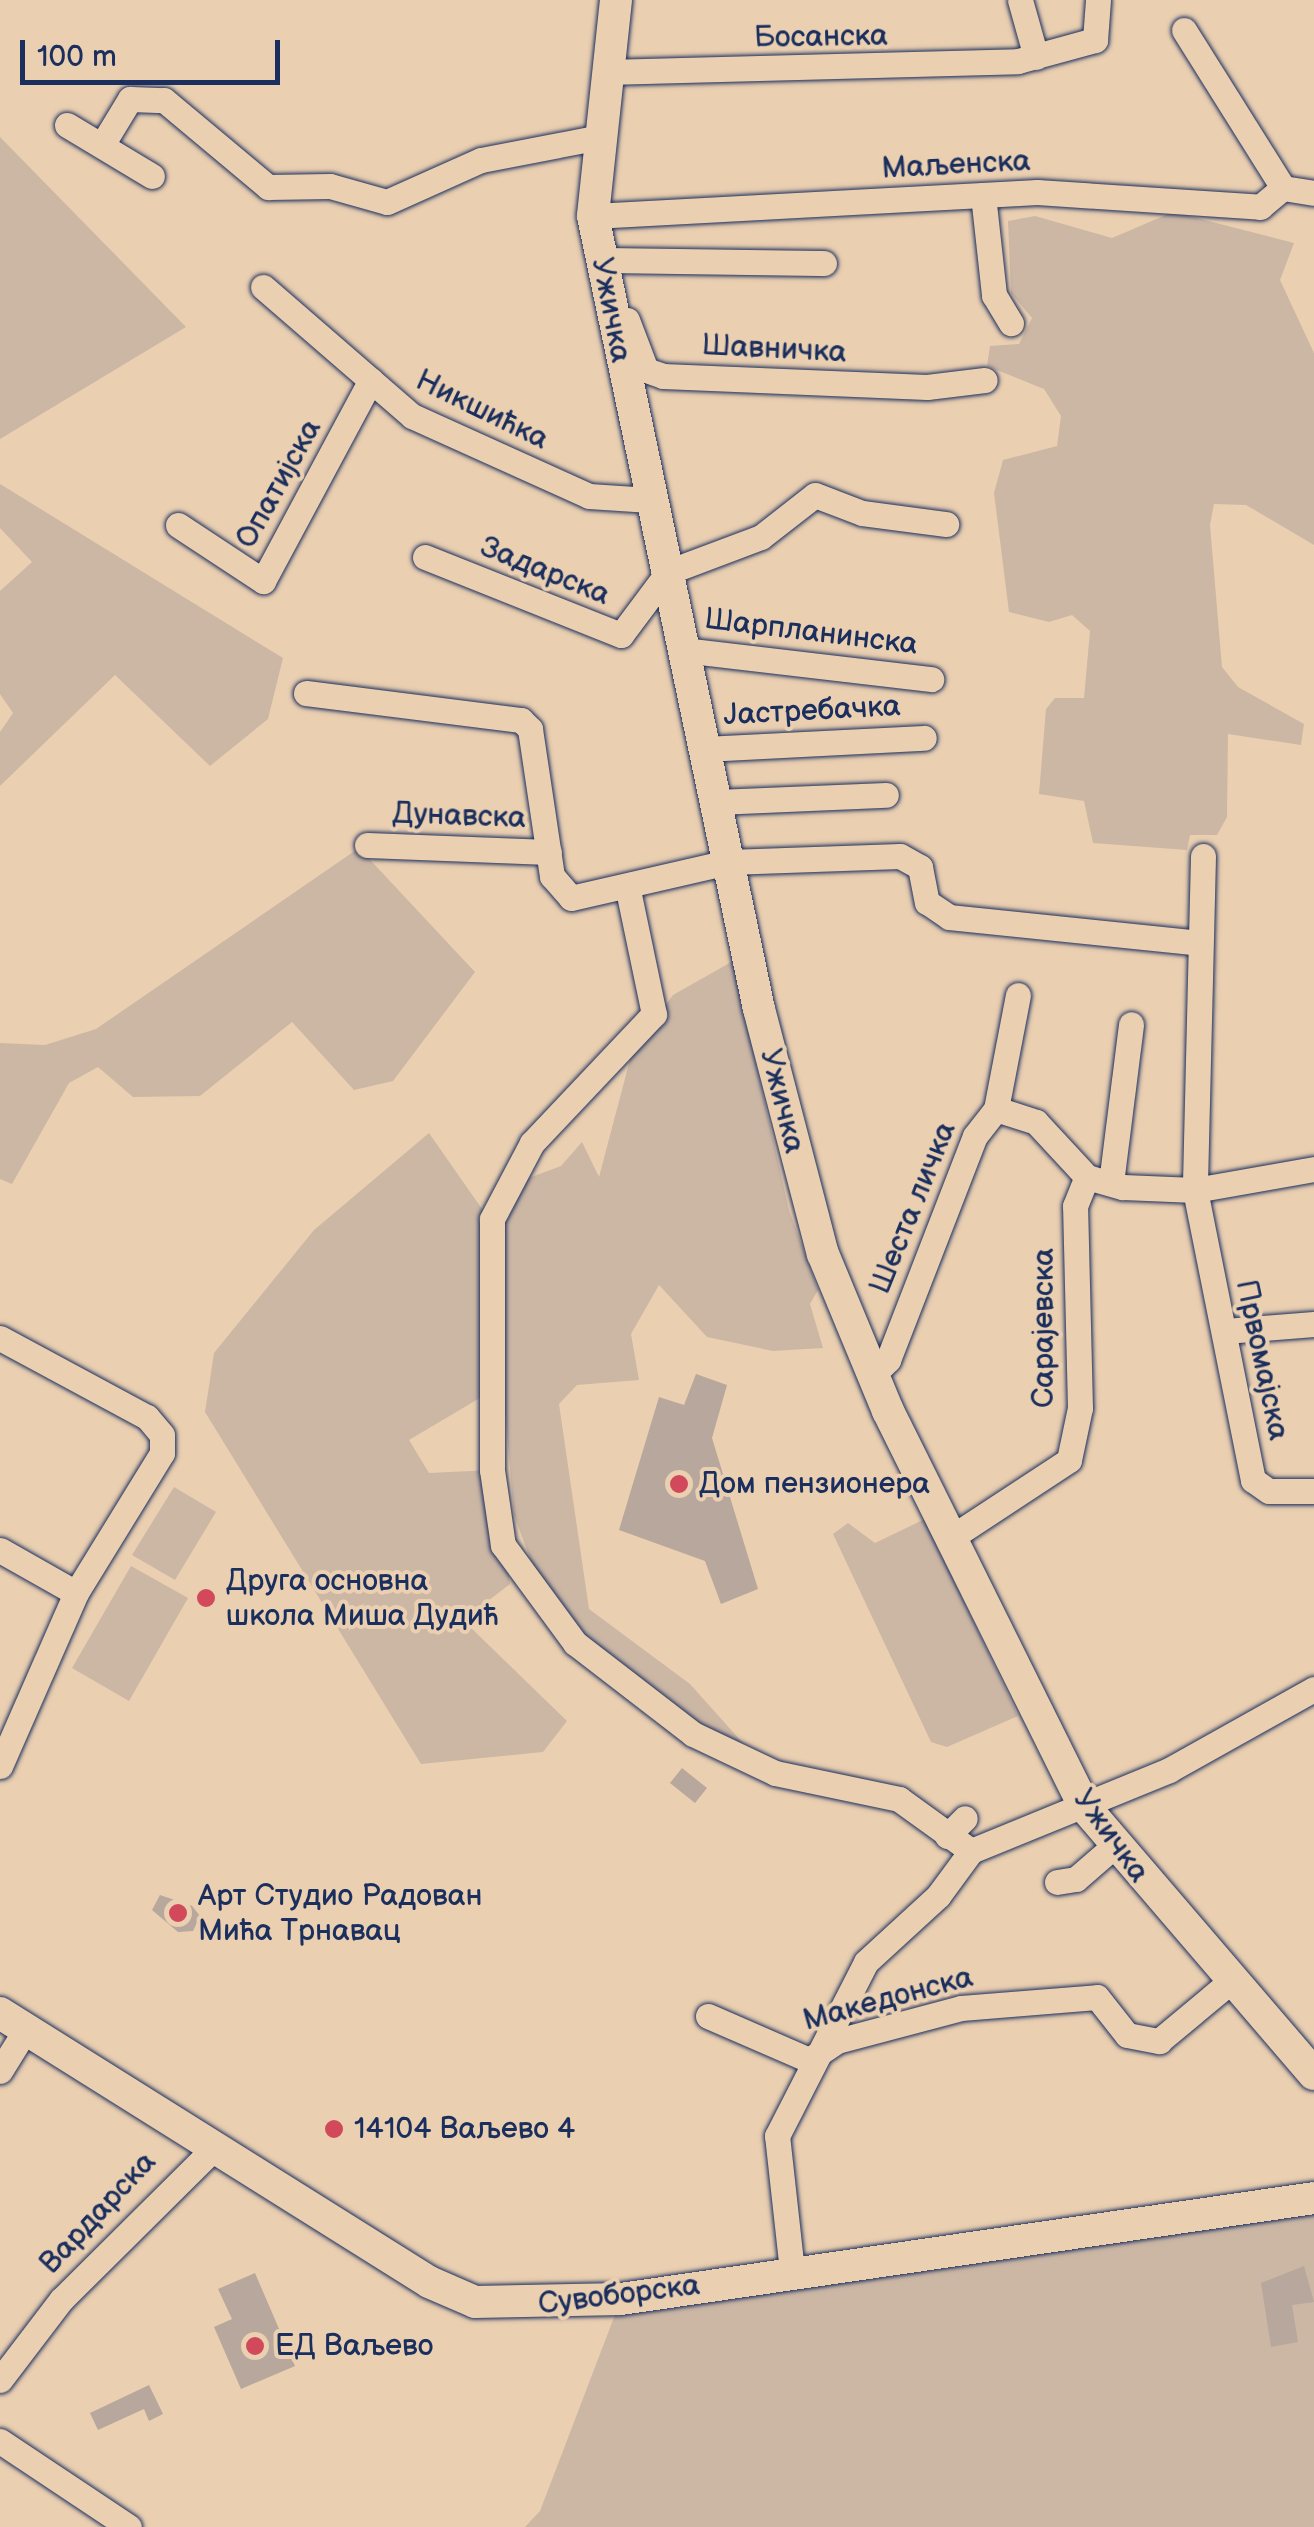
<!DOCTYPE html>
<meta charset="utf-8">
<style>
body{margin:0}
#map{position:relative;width:1314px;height:2527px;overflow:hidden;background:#eacfb1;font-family:"Balsamiq Sans",sans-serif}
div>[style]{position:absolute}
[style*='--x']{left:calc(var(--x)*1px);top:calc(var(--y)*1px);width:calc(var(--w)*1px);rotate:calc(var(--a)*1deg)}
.green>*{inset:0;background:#ccb7a5}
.building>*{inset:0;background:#b7a79c}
.roads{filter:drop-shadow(0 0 2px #1b2f5e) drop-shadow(0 0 2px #1b2f5e)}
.minor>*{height:25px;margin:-12.5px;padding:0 12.5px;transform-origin:12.5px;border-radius:12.5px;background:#eacfb1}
.major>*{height:32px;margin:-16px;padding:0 16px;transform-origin:16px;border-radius:16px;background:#eacfb1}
.dots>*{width:28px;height:28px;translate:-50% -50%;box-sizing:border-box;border:5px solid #eacfb1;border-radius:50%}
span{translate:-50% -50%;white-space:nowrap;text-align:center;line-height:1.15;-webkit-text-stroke:8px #eacfb1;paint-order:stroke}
.street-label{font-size:30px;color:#1b2f5e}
.poi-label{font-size:30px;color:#1b2f5e}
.left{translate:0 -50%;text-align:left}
.scale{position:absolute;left:20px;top:40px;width:260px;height:45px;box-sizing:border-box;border:5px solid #1b2f5e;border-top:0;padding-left:12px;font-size:30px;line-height:35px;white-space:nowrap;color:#1b2f5e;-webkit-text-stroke:8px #eacfb1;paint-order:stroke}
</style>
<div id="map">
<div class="green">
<i style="clip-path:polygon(0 137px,186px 327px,0 439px)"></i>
<i style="clip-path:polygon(1173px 212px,1294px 243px,1280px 280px,1314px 353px,1314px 545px,1246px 505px,1214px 504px,1210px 525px,1222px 667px,1238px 687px,1304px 724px,1301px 745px,1228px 734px,1227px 817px,1217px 835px,1190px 835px,1187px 850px,1093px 843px,1084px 801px,1039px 794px,1046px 709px,1055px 698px,1084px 698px,1090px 631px,1072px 615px,1049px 622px,1009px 612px,994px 493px,1003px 460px,1057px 446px,1061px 416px,1044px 389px,987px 366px,990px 346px,1019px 344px,1032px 318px,1011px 293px,1008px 221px,1035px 216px,1112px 238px)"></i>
<i style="clip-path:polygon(0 484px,283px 658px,268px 719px,210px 766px,115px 675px,0 786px,0 732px,13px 713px,0 694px,0 591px,32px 562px,0 528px)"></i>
<i style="clip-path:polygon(359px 848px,475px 972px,393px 1081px,354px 1090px,292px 1022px,200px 1096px,133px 1097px,98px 1067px,69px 1083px,12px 1184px,0 1179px,0 1043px,45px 1045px,96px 1029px)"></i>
<i style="clip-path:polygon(733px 961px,789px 1210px,818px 1290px,810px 1304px,823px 1348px,773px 1351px,707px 1337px,659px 1285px,631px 1334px,639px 1380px,577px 1385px,559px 1404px,589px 1609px,690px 1684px,749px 1750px,682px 1717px,548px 1606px,514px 1515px,504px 1399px,503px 1221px,526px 1179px,561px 1166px,582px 1142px,599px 1177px,632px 1052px,673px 995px)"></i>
<i style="clip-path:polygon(429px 1133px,489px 1219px,490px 1392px,409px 1440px,429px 1473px,492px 1470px,510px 1584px,463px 1620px,567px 1721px,543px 1752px,421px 1764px,205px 1412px,214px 1353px,314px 1230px)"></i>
<i style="clip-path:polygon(174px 1487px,216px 1512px,175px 1580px,132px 1555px)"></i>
<i style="clip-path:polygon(925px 1519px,1018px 1716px,947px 1747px,931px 1742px,833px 1534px,848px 1523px,875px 1543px)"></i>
<i style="clip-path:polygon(131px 1566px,188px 1598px,129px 1701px,72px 1668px)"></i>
<i style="clip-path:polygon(1314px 2198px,1314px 2527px,525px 2527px,540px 2511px,621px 2299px)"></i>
</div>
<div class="building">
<i style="clip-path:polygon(696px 1374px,727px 1385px,712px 1438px,758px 1589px,721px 1604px,705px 1561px,619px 1530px,659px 1397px,684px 1405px)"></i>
<i style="clip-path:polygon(682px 1768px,707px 1788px,695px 1803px,670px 1783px)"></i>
<i style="clip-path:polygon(160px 1895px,192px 1906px,200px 1916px,193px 1931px,178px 1932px,152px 1910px)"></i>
<i style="clip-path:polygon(1304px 2266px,1314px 2302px,1292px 2305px,1298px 2342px,1271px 2347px,1261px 2283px)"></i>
<i style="clip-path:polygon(255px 2273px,295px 2366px,241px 2389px,214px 2327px,232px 2319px,218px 2289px)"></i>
<i style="clip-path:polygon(149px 2385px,163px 2414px,149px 2421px,144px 2409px,98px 2430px,90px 2413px)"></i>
</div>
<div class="roads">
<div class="minor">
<i style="--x:1020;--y:0;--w:59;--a:74.3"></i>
<i style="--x:1184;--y:30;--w:186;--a:57.9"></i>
<i style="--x:606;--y:72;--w:412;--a:-1.5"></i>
<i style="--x:1018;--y:61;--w:80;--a:-15.3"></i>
<i style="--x:1095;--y:40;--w:40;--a:-85.7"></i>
<i style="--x:67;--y:125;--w:99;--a:31"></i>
<i style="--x:102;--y:145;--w:54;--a:-58.7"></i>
<i style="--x:130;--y:99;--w:34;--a:2"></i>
<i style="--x:164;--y:100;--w:136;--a:39.9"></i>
<i style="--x:268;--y:187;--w:62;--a:-0.9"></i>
<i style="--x:330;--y:186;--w:59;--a:15.7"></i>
<i style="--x:387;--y:202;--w:103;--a:-24.1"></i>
<i style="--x:481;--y:160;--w:116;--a:-10.9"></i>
<i style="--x:983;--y:195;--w:101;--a:83.7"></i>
<i style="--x:994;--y:295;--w:33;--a:59"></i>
<i style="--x:593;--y:216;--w:445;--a:-3.1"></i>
<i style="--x:1037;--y:192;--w:224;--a:3.8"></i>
<i style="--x:1260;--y:207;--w:30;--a:-40"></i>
<i style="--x:1283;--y:188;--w:31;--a:9"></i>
<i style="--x:601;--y:260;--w:223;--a:0.8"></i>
<i style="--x:263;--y:287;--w:197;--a:40.9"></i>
<i style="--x:412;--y:416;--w:194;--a:24.3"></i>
<i style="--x:589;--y:496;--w:61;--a:3.8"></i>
<i style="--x:627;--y:320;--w:53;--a:69.2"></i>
<i style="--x:646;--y:370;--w:18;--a:19"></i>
<i style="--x:663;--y:376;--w:264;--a:2.4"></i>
<i style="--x:927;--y:387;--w:58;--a:-6.9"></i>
<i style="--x:178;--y:525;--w:102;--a:33.4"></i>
<i style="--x:263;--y:581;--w:228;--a:-61.8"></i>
<i style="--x:425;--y:557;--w:211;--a:21.7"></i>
<i style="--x:621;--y:635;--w:79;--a:-53.3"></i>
<i style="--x:668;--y:572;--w:99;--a:-20.6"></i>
<i style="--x:761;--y:537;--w:68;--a:-37.9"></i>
<i style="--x:815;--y:495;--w:50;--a:21"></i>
<i style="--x:862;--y:513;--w:85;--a:7.5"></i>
<i style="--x:683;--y:650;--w:250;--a:6.7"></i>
<i style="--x:306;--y:693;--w:217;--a:7.2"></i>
<i style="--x:521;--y:720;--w:13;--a:45"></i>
<i style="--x:530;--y:729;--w:149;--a:81.5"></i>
<i style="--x:552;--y:876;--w:29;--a:49"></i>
<i style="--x:571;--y:898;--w:161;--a:-12.9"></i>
<i style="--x:728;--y:862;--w:172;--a:-2"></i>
<i style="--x:900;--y:856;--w:23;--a:29"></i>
<i style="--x:920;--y:867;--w:36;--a:79"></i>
<i style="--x:927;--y:902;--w:27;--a:34"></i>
<i style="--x:949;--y:917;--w:252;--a:5.9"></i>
<i style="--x:704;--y:749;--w:220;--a:-2.9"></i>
<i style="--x:716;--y:802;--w:170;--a:-2.4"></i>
<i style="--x:367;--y:845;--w:182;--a:2.2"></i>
<i style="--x:1203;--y:856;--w:334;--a:91.4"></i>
<i style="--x:1195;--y:1190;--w:296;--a:78.7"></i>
<i style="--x:1253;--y:1480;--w:19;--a:35"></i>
<i style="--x:1269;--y:1491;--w:45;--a:0"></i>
<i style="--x:628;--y:890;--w:127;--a:78.2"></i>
<i style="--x:654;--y:1014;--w:178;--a:133.4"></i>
<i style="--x:532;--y:1143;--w:86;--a:117.8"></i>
<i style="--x:492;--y:1219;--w:251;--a:90"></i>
<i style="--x:492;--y:1470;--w:76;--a:81.7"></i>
<i style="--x:503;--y:1545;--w:122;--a:53.7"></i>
<i style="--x:575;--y:1643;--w:149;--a:37.6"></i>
<i style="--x:693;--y:1734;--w:91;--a:25.4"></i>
<i style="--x:775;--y:1773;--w:127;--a:11.8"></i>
<i style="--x:899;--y:1799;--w:89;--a:35.8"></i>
<i style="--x:996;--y:1109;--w:116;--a:-79.1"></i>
<i style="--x:1111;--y:1183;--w:160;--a:-82.8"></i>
<i style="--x:1225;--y:1331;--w:89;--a:-4.5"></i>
<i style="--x:0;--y:1338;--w:167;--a:28.3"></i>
<i style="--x:147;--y:1417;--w:23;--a:50"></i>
<i style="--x:162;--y:1435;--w:18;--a:90"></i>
<i style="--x:162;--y:1453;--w:164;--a:121.6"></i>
<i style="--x:872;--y:1376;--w:23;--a:-45"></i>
<i style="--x:888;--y:1360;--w:240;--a:-68.8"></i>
<i style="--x:975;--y:1136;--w:34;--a:-52"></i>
<i style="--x:996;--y:1109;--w:42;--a:18"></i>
<i style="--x:1036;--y:1122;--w:75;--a:47.2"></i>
<i style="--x:1087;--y:1177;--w:37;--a:16"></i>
<i style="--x:1123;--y:1187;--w:72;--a:2.4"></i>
<i style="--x:1195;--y:1190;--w:121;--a:-10"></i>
<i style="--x:952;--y:1537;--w:140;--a:-33.3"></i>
<i style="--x:1069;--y:1460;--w:53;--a:-78.1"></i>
<i style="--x:1080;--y:1408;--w:202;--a:-91.4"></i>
<i style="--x:1075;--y:1206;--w:31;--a:-68"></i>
<i style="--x:0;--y:1550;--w:87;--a:29.5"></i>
<i style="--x:76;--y:1593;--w:189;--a:113.7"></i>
<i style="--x:947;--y:1836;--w:25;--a:-45"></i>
<i style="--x:1057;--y:1882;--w:19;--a:-9"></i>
<i style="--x:1076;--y:1879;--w:49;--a:-40.9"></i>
<i style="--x:708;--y:2016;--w:110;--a:23.5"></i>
<i style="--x:809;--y:2060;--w:34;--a:-34"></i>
<i style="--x:837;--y:2041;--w:128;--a:-14.9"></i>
<i style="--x:961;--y:2008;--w:136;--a:-4.6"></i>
<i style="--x:1097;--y:1997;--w:48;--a:51.7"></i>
<i style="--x:1127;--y:2035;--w:33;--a:11"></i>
<i style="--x:1159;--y:2041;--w:94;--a:-39.8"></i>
<i style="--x:0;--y:2071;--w:49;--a:-58.2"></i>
<i style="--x:792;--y:2271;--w:136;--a:-96.3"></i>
<i style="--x:777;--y:2136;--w:195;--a:-62.9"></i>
<i style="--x:866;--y:1962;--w:98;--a:-42.5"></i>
<i style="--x:938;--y:1896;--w:56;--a:-53.7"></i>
<i style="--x:971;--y:1851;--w:214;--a:-22.2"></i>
<i style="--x:1169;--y:1770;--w:166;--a:-29.2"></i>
<i style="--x:0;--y:2380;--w:101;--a:-52.7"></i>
<i style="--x:61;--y:2300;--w:217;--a:-44.8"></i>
<i style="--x:0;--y:2441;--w:155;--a:33.7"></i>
</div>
<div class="major">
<i style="--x:616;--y:0;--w:217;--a:96.1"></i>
<i style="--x:593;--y:216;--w:810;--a:78.18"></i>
<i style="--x:759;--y:1009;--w:253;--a:75.4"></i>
<i style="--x:823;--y:1254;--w:170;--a:67.5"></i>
<i style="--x:888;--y:1411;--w:441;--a:63.6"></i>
<i style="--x:1084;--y:1806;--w:353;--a:49.4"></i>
<i style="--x:0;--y:2013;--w:506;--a:32.09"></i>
<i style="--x:429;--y:2282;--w:50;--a:23.5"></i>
<i style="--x:475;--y:2302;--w:146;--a:-1.2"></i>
<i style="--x:621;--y:2299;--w:700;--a:-8.29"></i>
</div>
</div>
<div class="dots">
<i style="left:679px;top:1484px;background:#d1495b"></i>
<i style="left:206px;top:1598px;background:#d1495b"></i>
<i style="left:178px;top:1913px;background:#d1495b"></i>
<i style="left:334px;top:2129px;background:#d1495b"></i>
<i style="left:255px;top:2346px;background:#d1495b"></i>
</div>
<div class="street-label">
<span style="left:821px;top:37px;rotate:-1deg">Босанска</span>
<span style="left:956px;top:165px;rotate:-3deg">Маљенска</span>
<span style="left:611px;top:310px;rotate:79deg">Ужичка</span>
<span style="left:774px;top:349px;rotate:3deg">Шавничка</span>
<span style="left:482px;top:410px;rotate:26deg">Никшићка</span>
<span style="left:279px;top:484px;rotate:-61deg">Опатијска</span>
<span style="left:545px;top:571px;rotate:22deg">Задарска</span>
<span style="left:811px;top:632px;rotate:7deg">Шарпланинска</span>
<span style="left:812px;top:711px;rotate:-3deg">Јастребачка</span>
<span style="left:459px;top:816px;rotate:2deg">Дунавска</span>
<span style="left:782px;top:1101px;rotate:76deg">Ужичка</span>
<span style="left:913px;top:1208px;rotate:-68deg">Шеста личка</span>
<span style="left:1044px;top:1328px;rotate:-90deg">Сарајевска</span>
<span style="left:1262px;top:1360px;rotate:78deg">Првомајска</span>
<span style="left:1111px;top:1836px;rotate:54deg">Ужичка</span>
<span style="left:888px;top:1999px;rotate:-15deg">Македонска</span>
<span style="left:98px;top:2213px;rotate:-47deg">Вардарска</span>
<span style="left:619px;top:2295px;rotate:-7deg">Сувоборска</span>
</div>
<div class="poi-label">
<span class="left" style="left:699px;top:1484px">Дом пензионера</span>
<span class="left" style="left:226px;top:1598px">Друга основна<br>школа Миша Дудић</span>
<span class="left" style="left:198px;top:1913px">Арт Студио Радован<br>Мића Трнавац</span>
<span class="left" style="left:354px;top:2129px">14104 Ваљево 4</span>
<span class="left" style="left:275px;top:2346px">ЕД Ваљево</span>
</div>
<div class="scale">100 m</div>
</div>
